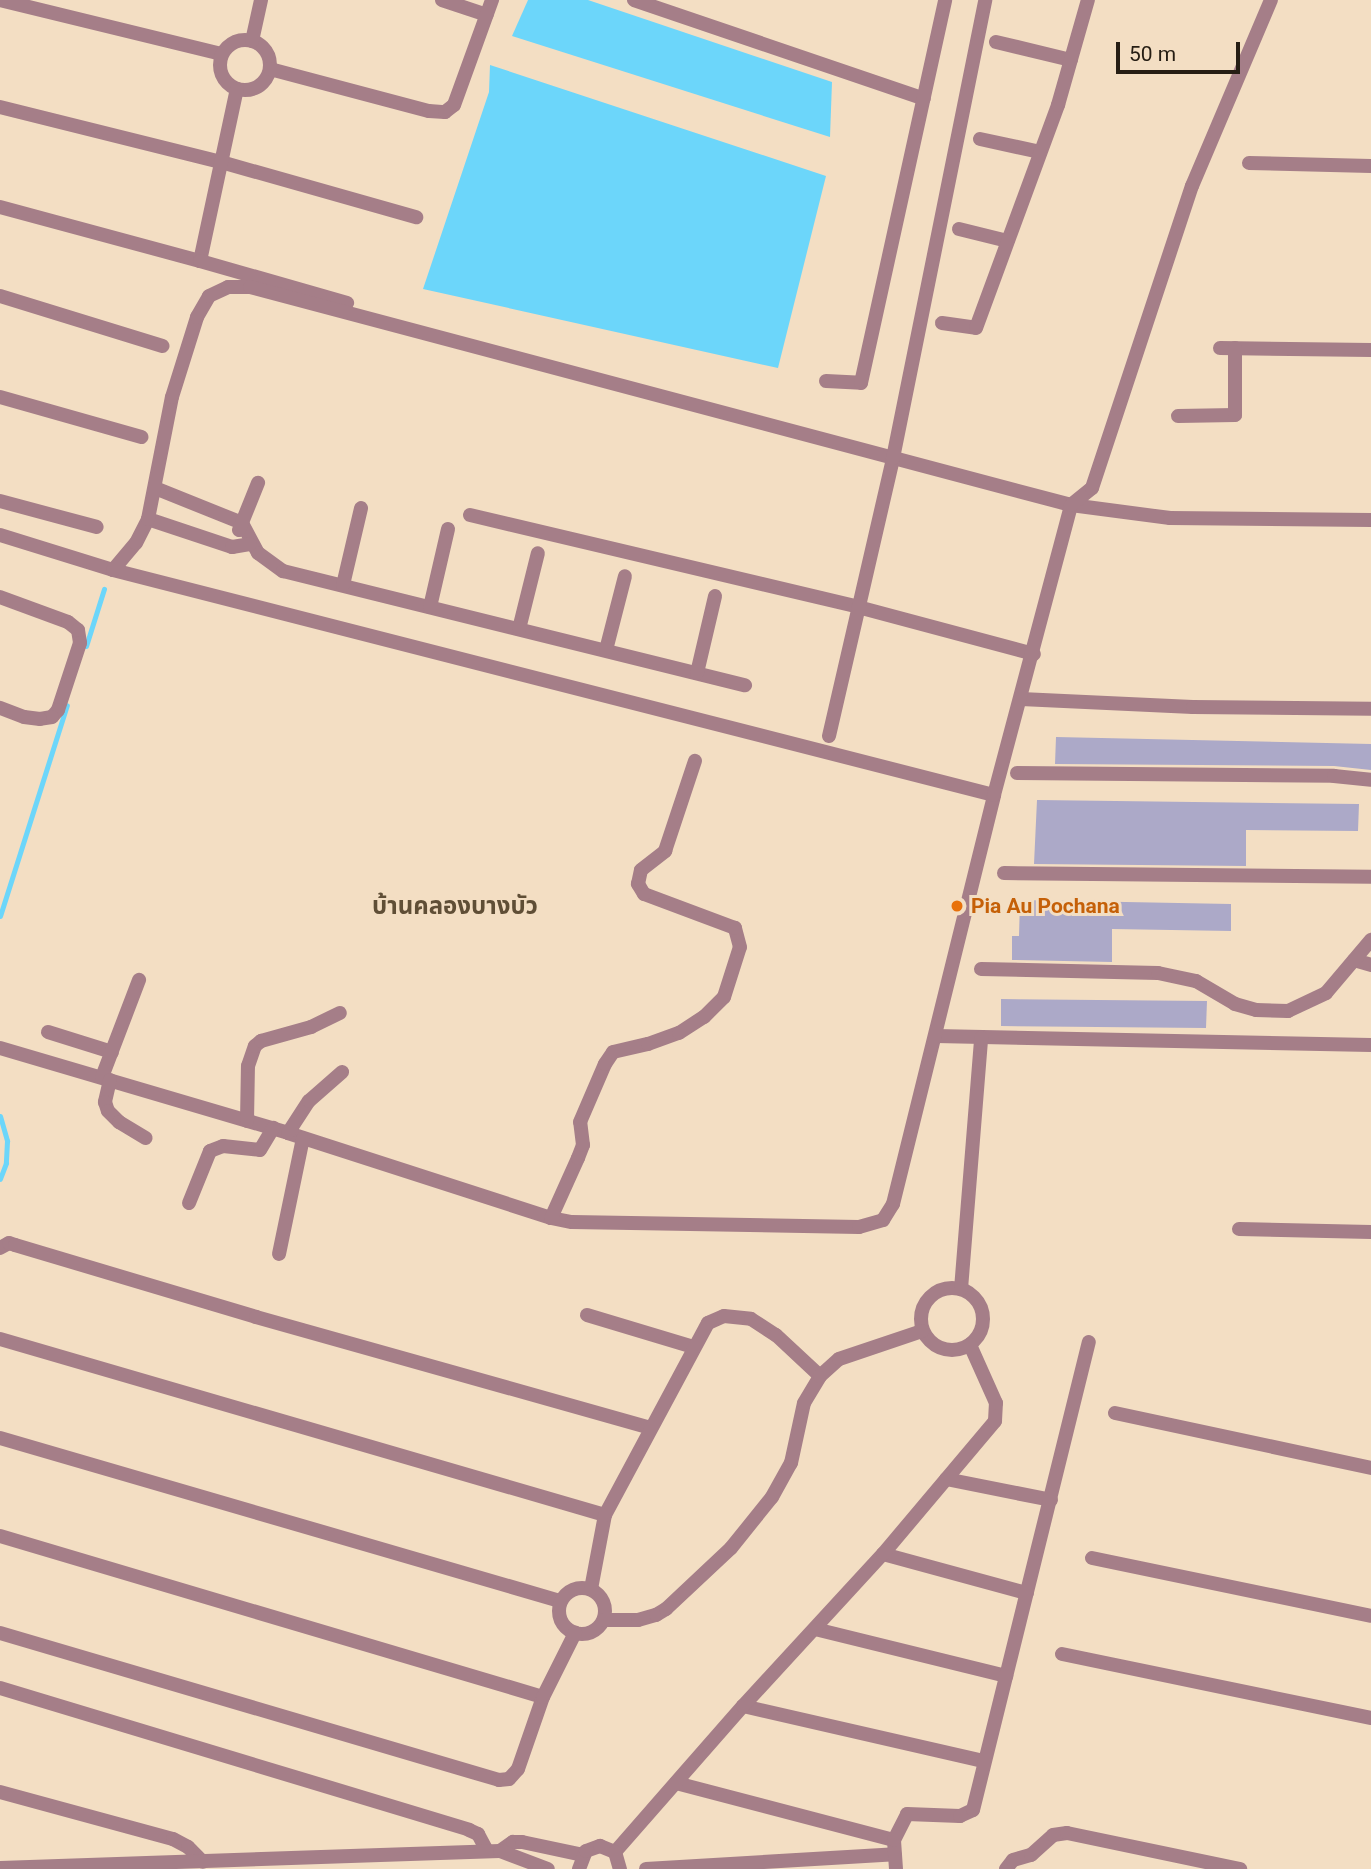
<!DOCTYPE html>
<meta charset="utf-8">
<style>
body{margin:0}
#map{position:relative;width:1371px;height:1869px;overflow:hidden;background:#f3dec3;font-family:Roboto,"Noto Sans Thai",sans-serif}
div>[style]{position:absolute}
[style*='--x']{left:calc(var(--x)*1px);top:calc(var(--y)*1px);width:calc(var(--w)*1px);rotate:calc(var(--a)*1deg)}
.water>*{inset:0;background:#6cd6fa}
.stream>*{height:5px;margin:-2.5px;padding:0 2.5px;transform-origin:2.5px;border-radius:2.5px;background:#6cd6fa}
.building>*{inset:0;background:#aca9c8}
.minor>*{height:14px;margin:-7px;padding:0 7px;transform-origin:7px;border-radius:7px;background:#a57e88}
.minor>.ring{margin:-7px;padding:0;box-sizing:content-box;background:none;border:14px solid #a57e88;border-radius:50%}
.dots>*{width:19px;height:19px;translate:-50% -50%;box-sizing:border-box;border:4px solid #f3dec3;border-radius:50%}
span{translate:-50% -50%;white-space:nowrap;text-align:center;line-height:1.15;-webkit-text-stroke:6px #f3dec3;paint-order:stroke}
.food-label{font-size:21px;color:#c56008;font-weight:700}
.left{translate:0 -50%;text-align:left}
.quarter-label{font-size:24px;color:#5f4e36;font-weight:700}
.scale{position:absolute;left:1116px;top:42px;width:124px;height:32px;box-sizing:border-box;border:4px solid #261e14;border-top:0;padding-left:9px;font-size:21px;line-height:24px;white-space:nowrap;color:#261e14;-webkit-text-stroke:5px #f3dec3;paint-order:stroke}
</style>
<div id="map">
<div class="water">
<i style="clip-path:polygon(528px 0,588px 0,832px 82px,830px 137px,512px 36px)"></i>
<i style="clip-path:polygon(490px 65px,826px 176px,778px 368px,423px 289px,489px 92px)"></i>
</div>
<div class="stream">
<i style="--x:86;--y:646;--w:60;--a:-72.5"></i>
<i style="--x:0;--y:916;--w:221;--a:-72.4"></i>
<i style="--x:0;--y:1116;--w:26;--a:74"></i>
<i style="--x:7;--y:1141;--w:22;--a:93"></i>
<i style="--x:6;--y:1163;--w:17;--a:111"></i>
</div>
<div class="building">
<i style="clip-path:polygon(1056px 737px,1371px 744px,1371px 770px,1334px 766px,1055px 764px)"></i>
<i style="clip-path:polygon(1037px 800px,1359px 804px,1358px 831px,1246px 830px,1246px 866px,1034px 864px)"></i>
<i style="clip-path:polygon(1020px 900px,1231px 904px,1231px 931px,1112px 929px,1112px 962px,1012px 960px,1012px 936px,1019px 936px)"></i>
<i style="clip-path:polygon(1001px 999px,1207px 1001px,1206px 1028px,1001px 1026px)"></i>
</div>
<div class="minor">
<i style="--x:0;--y:0;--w:228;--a:13.7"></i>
<i style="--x:442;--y:0;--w:47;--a:18.4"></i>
<i style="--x:634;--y:0;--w:306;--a:18.8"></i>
<i class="ring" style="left:220px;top:40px;width:36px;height:36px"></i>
<i style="--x:252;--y:41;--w:42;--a:-77.6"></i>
<i style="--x:996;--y:42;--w:77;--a:13.5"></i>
<i style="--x:270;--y:69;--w:164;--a:14.8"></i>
<i style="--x:429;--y:111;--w:16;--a:4"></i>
<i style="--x:445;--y:112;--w:11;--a:-38"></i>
<i style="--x:454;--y:105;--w:112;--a:-70.1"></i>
<i style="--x:0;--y:107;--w:228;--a:14"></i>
<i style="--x:221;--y:162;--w:203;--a:15.8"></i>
<i style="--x:980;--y:139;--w:61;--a:12.2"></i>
<i style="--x:1249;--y:163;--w:122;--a:1.4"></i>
<i style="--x:0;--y:207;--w:207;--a:15.1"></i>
<i style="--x:200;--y:261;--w:176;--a:-77.9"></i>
<i style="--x:959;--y:229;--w:50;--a:13.8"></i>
<i style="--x:200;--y:261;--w:153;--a:15.9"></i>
<i style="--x:0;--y:296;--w:170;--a:17.1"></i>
<i style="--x:942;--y:323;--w:34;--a:8"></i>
<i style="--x:976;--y:328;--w:238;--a:-69.8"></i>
<i style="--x:1058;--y:105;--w:109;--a:-74.1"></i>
<i style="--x:1220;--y:348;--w:151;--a:0.8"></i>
<i style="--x:826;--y:381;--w:35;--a:3"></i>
<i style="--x:861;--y:383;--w:392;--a:-77.6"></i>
<i style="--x:0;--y:397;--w:147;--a:15.8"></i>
<i style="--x:1178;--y:416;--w:57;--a:-1"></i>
<i style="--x:1235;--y:415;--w:67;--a:-90"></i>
<i style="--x:155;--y:488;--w:94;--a:21.9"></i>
<i style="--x:242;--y:523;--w:34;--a:62"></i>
<i style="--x:258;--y:553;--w:31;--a:36"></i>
<i style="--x:283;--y:571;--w:476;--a:13.9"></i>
<i style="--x:0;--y:501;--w:100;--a:15"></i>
<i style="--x:470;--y:515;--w:399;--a:13.3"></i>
<i style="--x:858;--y:607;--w:182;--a:15"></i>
<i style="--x:148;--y:519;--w:89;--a:18.4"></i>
<i style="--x:232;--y:547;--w:18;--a:-9"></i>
<i style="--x:239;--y:530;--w:51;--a:-68"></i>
<i style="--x:0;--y:535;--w:118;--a:17.2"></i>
<i style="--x:113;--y:570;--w:909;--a:14.33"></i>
<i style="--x:113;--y:570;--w:35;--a:-50"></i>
<i style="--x:136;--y:543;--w:27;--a:-63"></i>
<i style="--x:148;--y:519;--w:124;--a:-78.9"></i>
<i style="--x:172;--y:397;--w:84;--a:-72.6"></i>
<i style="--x:197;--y:317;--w:24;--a:-60"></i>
<i style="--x:209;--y:296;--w:21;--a:-25"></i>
<i style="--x:228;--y:287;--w:22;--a:0"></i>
<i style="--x:250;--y:287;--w:849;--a:14.87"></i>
<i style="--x:1071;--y:505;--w:100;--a:7.5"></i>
<i style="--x:1170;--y:518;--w:201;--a:0.6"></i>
<i style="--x:343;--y:585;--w:79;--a:-76.8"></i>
<i style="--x:0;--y:597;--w:72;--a:20.2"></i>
<i style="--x:68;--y:622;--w:13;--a:39"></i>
<i style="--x:78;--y:630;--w:13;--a:81"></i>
<i style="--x:80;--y:643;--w:71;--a:108.2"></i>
<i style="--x:58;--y:710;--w:9;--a:131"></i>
<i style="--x:52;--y:717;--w:12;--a:171"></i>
<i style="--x:40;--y:719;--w:16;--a:-173"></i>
<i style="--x:24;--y:717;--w:26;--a:-159"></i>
<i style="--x:430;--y:607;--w:80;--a:-77"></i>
<i style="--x:519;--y:629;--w:78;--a:-76"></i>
<i style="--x:606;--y:650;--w:76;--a:-75.6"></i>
<i style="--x:697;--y:673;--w:79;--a:-76.8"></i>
<i style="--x:1021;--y:699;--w:172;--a:2.7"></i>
<i style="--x:1193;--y:707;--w:178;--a:0.6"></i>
<i style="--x:829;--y:736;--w:285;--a:-77"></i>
<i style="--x:893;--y:458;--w:467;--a:-78.6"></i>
<i style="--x:1017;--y:773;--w:317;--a:0.5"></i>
<i style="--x:1334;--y:776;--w:37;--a:6"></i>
<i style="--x:1004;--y:873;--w:367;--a:0.6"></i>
<i style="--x:1354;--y:960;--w:18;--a:16"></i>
<i style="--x:981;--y:969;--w:177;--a:1.3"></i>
<i style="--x:1158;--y:973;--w:39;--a:12"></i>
<i style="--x:1196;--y:981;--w:45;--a:30.5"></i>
<i style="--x:1235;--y:1004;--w:22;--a:16"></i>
<i style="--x:1256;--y:1010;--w:32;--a:2"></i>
<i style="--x:1288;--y:1011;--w:42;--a:-25.3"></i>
<i style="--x:1326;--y:993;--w:70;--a:-49.7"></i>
<i style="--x:48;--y:1032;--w:67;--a:17.4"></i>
<i style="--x:936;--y:1036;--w:435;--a:1.2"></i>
<i style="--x:0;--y:1048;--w:300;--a:16.4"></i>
<i style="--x:288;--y:1133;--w:276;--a:17.9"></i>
<i style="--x:551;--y:1218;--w:21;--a:11"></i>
<i style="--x:572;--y:1222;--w:287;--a:1"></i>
<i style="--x:859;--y:1227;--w:25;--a:-16"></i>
<i style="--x:883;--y:1220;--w:19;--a:-58"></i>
<i style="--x:893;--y:1204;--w:421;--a:-76.1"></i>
<i style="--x:994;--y:795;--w:300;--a:-75.1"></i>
<i style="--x:1071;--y:505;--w:27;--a:-39"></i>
<i style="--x:1092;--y:488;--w:318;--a:-71.7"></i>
<i style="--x:1192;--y:186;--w:202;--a:-67"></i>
<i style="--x:102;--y:1077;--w:104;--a:-69.1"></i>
<i style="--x:110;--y:1080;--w:23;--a:103"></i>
<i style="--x:105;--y:1102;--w:9;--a:72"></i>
<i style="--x:108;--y:1111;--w:16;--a:45"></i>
<i style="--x:119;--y:1122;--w:31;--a:31"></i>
<i style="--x:247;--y:1121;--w:55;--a:-89"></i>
<i style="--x:248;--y:1066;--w:21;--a:-71"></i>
<i style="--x:255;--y:1046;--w:8;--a:-40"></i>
<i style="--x:261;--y:1041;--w:52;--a:-15.6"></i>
<i style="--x:311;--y:1027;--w:32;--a:-26"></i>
<i style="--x:288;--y:1133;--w:38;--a:-57"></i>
<i style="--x:309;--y:1101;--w:44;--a:-41.3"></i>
<i style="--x:189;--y:1203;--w:56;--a:-68"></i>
<i style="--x:210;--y:1151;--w:14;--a:-21"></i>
<i style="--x:223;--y:1146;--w:37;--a:6"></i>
<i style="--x:260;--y:1150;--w:26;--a:-59"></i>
<i style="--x:551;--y:1218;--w:66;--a:-65.8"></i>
<i style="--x:578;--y:1158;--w:14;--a:-69"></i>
<i style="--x:583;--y:1145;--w:23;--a:-97"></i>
<i style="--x:580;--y:1122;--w:63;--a:-66.7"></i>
<i style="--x:605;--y:1064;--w:14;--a:-56"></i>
<i style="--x:613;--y:1052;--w:36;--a:-13"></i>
<i style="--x:648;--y:1044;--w:33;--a:-20"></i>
<i style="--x:679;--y:1033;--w:30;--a:-33"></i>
<i style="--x:704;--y:1017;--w:28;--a:-45"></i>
<i style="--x:724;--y:997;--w:52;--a:-72.3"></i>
<i style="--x:740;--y:947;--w:20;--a:-105"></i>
<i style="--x:735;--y:928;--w:97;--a:-159.5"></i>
<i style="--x:644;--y:894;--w:12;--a:-121"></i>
<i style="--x:638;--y:884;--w:14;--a:-78"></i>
<i style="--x:641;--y:870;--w:31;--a:-38"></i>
<i style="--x:665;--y:851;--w:95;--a:-71.6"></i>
<i style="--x:1239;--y:1229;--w:132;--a:1.3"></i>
<i style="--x:0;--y:1248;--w:10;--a:-29"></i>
<i style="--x:9;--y:1243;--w:6;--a:18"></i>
<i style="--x:15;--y:1245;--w:252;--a:16.6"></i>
<i style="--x:256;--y:1317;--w:410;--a:15.7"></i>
<i style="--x:279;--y:1254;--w:118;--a:-78.3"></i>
<i class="ring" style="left:921px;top:1288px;width:48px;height:48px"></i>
<i style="--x:961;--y:1289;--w:252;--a:-85.4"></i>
<i style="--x:587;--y:1315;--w:112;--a:16.7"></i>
<i style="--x:0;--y:1339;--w:630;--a:16.22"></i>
<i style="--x:1115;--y:1413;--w:262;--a:12.1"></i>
<i style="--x:0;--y:1438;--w:583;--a:16.23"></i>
<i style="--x:946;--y:1479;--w:107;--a:11.3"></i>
<i style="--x:0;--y:1536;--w:566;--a:16.52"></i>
<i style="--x:883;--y:1554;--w:149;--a:15.2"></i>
<i style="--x:1092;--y:1558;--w:285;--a:11.7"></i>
<i class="ring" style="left:559px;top:1588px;width:32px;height:32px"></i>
<i style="--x:591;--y:1589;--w:75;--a:-79.3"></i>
<i style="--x:605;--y:1515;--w:218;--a:-61.8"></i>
<i style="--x:708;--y:1323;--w:17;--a:-24"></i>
<i style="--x:724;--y:1316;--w:27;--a:6"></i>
<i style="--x:751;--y:1319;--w:30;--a:33"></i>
<i style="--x:776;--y:1335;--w:60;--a:43"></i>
<i style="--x:604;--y:1620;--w:34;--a:0"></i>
<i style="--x:638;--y:1620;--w:19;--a:-16"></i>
<i style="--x:656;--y:1615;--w:12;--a:-31"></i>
<i style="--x:666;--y:1609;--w:89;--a:-43.2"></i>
<i style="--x:731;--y:1548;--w:65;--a:-51.2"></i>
<i style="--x:772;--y:1497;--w:39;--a:-61"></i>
<i style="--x:791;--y:1463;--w:61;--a:-77.8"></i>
<i style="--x:804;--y:1403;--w:31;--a:-59"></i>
<i style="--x:820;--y:1376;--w:25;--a:-42"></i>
<i style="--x:839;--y:1359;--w:88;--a:-18.6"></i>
<i style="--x:815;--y:1629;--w:197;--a:13.8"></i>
<i style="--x:0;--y:1633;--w:520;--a:16.41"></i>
<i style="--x:499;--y:1780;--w:10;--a:-6"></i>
<i style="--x:509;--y:1779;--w:13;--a:-48"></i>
<i style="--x:518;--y:1769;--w:76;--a:-70.9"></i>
<i style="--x:543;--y:1697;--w:72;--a:-63.4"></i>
<i style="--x:1062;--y:1654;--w:316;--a:11.7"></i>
<i style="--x:0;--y:1688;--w:490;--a:16.8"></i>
<i style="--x:469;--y:1830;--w:10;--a:24"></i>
<i style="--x:478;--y:1834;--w:19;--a:62"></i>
<i style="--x:743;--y:1706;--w:247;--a:12.9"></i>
<i style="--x:676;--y:1783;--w:225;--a:14.7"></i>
<i style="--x:0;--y:1792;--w:179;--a:15.2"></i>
<i style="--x:173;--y:1839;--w:17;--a:28"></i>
<i style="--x:188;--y:1847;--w:21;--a:45"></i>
<i style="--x:500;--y:1851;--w:16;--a:-35"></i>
<i style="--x:513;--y:1842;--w:9;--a:0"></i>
<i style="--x:522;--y:1842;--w:62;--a:12"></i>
<i style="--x:615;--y:1852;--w:194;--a:-48.8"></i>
<i style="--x:743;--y:1706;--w:207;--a:-47.4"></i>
<i style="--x:883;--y:1554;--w:174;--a:-49.9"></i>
<i style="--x:995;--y:1421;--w:18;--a:-87"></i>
<i style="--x:996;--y:1403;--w:64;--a:-114.1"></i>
<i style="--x:0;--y:1868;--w:500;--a:-1.95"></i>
<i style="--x:500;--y:1851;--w:51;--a:20.6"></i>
<i style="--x:579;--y:1869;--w:19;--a:-69"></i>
<i style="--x:586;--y:1851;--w:15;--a:-20"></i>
<i style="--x:600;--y:1846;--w:16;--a:22"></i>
<i style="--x:615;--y:1852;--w:18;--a:74"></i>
<i style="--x:646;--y:1869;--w:249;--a:-3.4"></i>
<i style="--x:896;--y:1869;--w:29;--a:-94"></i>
<i style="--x:894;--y:1840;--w:29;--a:-63"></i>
<i style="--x:907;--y:1814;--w:53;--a:2.2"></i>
<i style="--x:960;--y:1816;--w:14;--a:-25"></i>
<i style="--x:973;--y:1810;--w:482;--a:-76.1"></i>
<i style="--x:1006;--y:1869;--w:11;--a:-52"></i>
<i style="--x:1013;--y:1860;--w:19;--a:-16"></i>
<i style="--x:1031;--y:1855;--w:30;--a:-42"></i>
<i style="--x:1053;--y:1835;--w:14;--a:-8"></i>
<i style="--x:1067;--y:1833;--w:177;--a:11.8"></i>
</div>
<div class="dots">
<i style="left:957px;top:906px;background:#e8710a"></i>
</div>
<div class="food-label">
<span class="left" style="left:971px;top:906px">Pia Au Pochana</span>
</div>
<div class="quarter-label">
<span style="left:455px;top:907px">บ้านคลองบางบัว</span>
</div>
<div class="scale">50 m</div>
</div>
